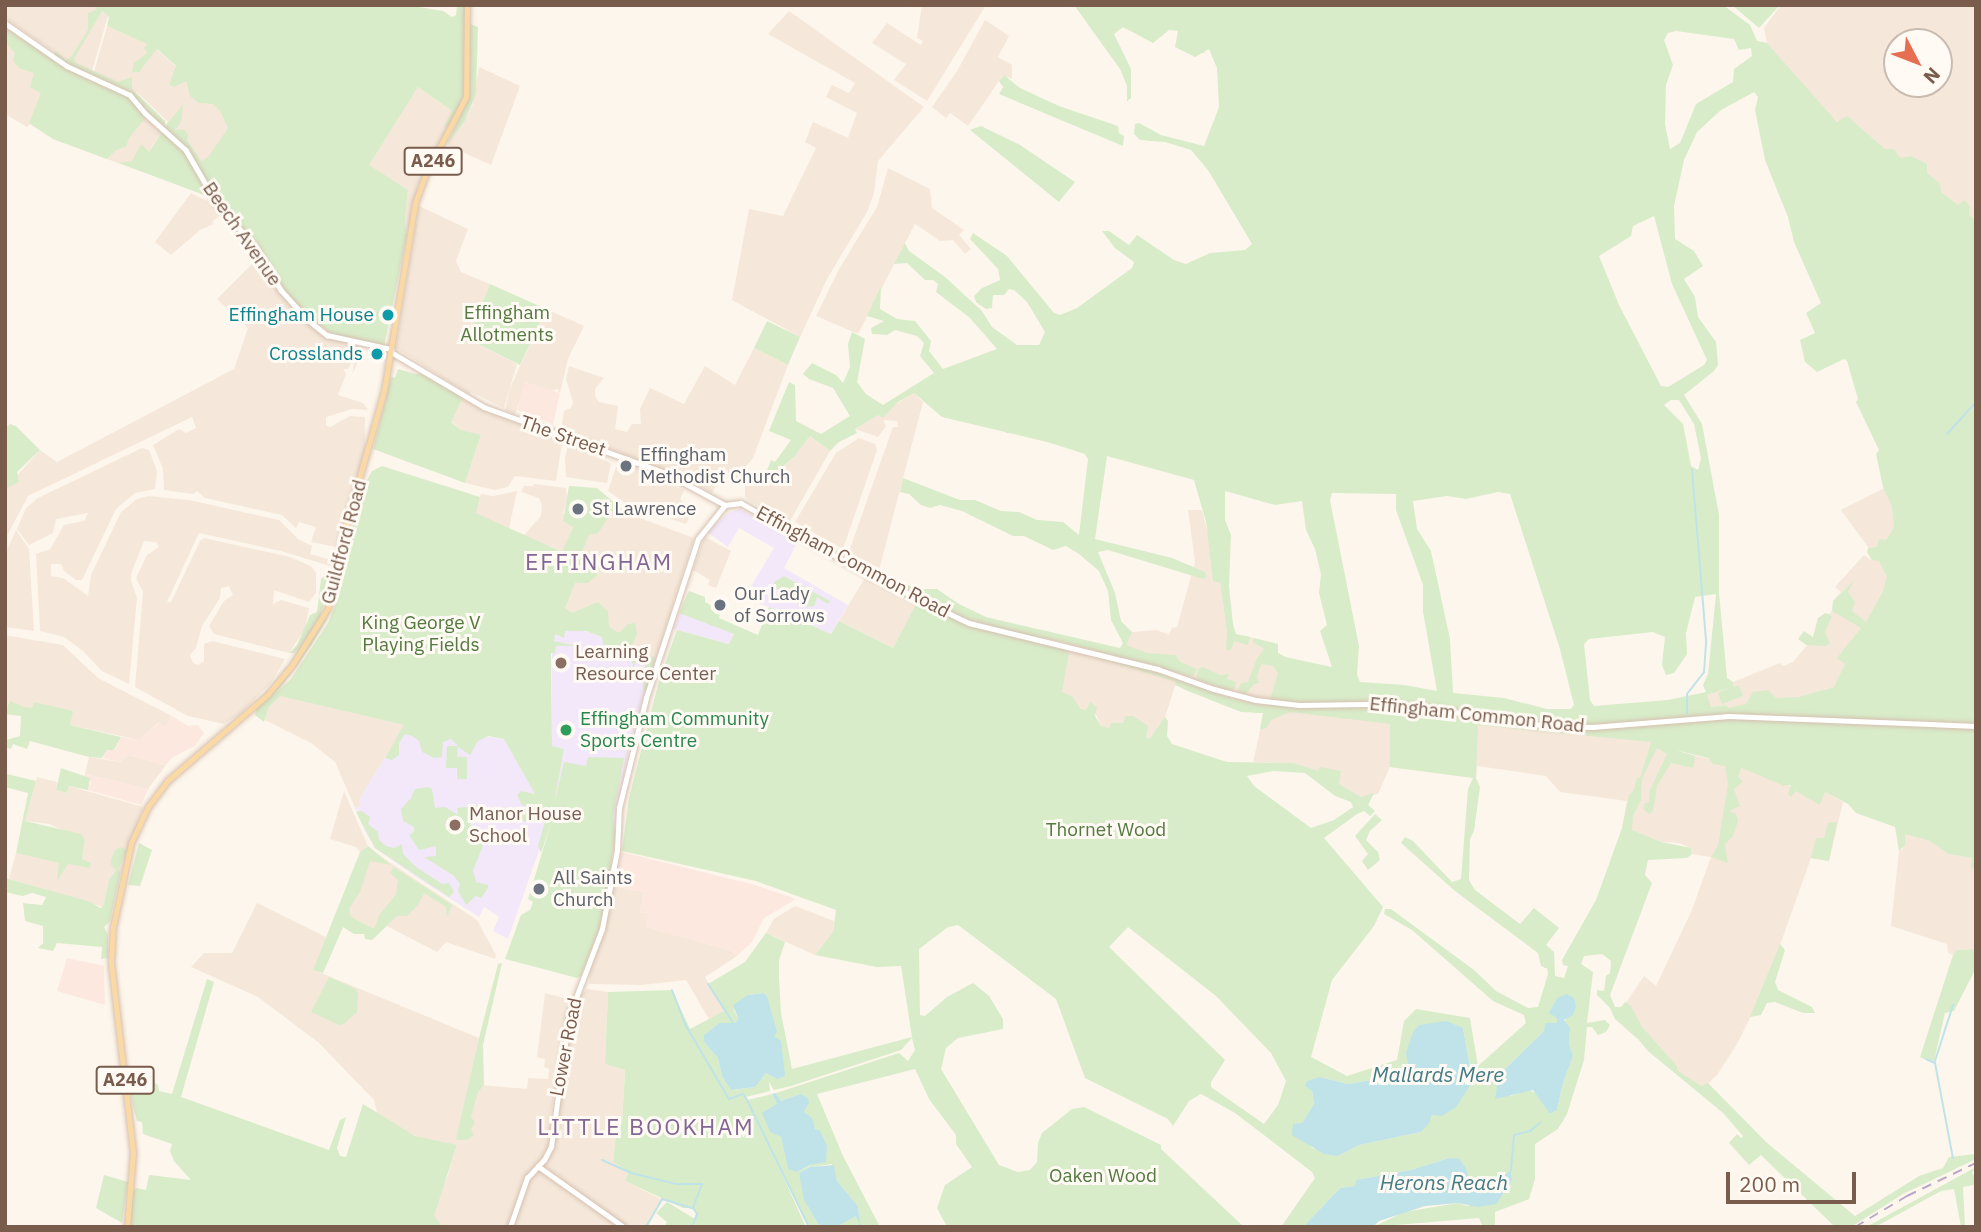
<!DOCTYPE html>
<style>
body{margin:0}
#map{position:relative;width:1981px;height:1232px;overflow:hidden;background:#fdf6ec;font-family:"IBM Plex Sans",sans-serif}
div>[style]{position:absolute}
[style*='--x']{left:calc(var(--x)*1px);top:calc(var(--y)*1px);width:calc(var(--w)*1px);rotate:calc(var(--a)*1deg)}
.residential>*{inset:0;background:#f5e8da}
.commercial>*{inset:0;background:#fde8e0}
.education>*{inset:0;background:#f3e8fa}
.green>*{inset:0;background:#d8ecc9}
.water>*{inset:0;background:#bfe3e8}
.stream>*{height:2px;margin:-1px;padding:0 1px;transform-origin:1px;border-radius:1px;background:#bfe3e8}
.roads{filter:drop-shadow(0 0 2px #d6c0b0) drop-shadow(0 0 2px #d6c0b0)}
.secondary>*{height:4.5px;margin:-2.25px;padding:0 2.25px;transform-origin:2.25px;border-radius:2.25px;background:#fff}
.primary>*{height:5px;margin:-2.5px;padding:0 2.5px;transform-origin:2.5px;border-radius:2.5px;background:#fbd9a5}
.rail>*{height:2px;margin-top:-1px;transform-origin:0;background:repeating-linear-gradient(90deg,#b9a8c9 0 10px,transparent 0 17px)}
.dots>*{width:19px;height:19px;translate:-50% -50%;box-sizing:border-box;border:4px solid #fffaf3;border-radius:50%}
span{translate:-50% -50%;white-space:nowrap;text-align:center;line-height:1.15;-webkit-text-stroke:6px #fffaf3;paint-order:stroke}
.shield-label span{padding:2px 5px;background:#fffaf3;border:2px solid;border-radius:5px;-webkit-text-stroke-width:0}
.shield-label{font-size:18px;color:#7a5c4d;font-weight:700}
.street-label{font-size:19px;color:#7a5c4d}
.park-label{font-size:19px;color:#537a41}
.culture-label{font-size:19px;color:#0d838f}
.right{translate:-100% -50%;text-align:right}
.worship-label{font-size:19px;color:#5b616d}
.left{translate:0 -50%;text-align:left}
.education-label{font-size:19px;color:#785e54}
.leisure-label{font-size:19px;color:#27864d}
.water-label{font-size:21px;color:#437c86;font-style:italic}
.quarter-label{font-size:23px;color:#846695;letter-spacing:2px}
.frame{position:absolute;inset:0;border:7px solid #7a5c4d;pointer-events:none}
.north{position:absolute;left:1883px;top:28px;width:70px;height:70px;box-sizing:border-box;background:#fffaf3;border:2px solid #cabbb1;border-radius:50%;rotate:132deg;font-size:19px;font-weight:700;line-height:28px;text-align:center;color:#7a5c4d}
.north::after{content:'';display:block;margin:auto;width:24px;height:32px;background:#e76f51;clip-path:polygon(50% 0,100% 100%,50% 72%,0 100%)}
.scale{position:absolute;left:1726px;top:1172px;width:130px;height:32px;box-sizing:border-box;border:4px solid #7a5c4d;border-top:0;padding-left:9px;font-size:21px;line-height:24px;white-space:nowrap;color:#7a5c4d;-webkit-text-stroke:5px #fffaf3;paint-order:stroke}
</style>
<div id="map">
<div class="residential">
<i style="clip-path:polygon(5px 5px,94px 5px,108px 16px,92px 71px,66px 60px,5px 18px)"></i>
<i style="clip-path:polygon(922px 5px,986px 5px,927px 101px,894px 80px,906px 64px,872px 43px,887px 23px,921px 45px,923px 41px,917px 38px)"></i>
<i style="clip-path:polygon(evenodd,1781px 5px,1976px 5px,1976px 234px,1827px 113px,1767px 43px,1764px 28px,1781px 5px,1897px 42px,1939px 42px,1939px 84px,1897px 84px,1897px 42px)"></i>
<i style="clip-path:polygon(789px 11px,924px 107px,878px 161px,874px 193px,867px 212px,827px 279px,800px 337px,732px 300px,749px 209px,783px 216px,816px 148px,805px 142px,813px 122px,848px 138px,857px 113px,826px 97px,832px 85px,849px 93px,855px 83px,768px 34px)"></i>
<i style="clip-path:polygon(985px 20px,1009px 36px,998px 57px,1012px 65px,1012px 79px,1003px 75px,968px 126px,950px 113px,946px 118px,932px 107px,957px 71px)"></i>
<i style="clip-path:polygon(107px 26px,154px 47px,234px 119px,208px 158px,201px 162px,187px 140px,138px 93px,94px 72px)"></i>
<i style="clip-path:polygon(5px 42px,141px 121px,146px 117px,162px 133px,152px 146px,145px 173px,53px 139px,30px 124px,27px 127px,5px 114px)"></i>
<i style="clip-path:polygon(479px 67px,520px 86px,491px 165px,447px 145px,465px 121px,473px 104px)"></i>
<i style="clip-path:polygon(418px 87px,452px 111px,450px 127px,418px 185px,407px 235px,405px 222px,408px 190px,368px 165px)"></i>
<i style="clip-path:polygon(888px 168px,930px 189px,932px 208px,964px 230px,959px 235px,971px 249px,965px 254px,953px 240px,940px 241px,915px 224px,858px 334px,816px 316px,839px 269px,877px 207px)"></i>
<i style="clip-path:polygon(191px 193px,218px 206px,219px 216px,212px 222px,214px 224px,200px 230px,171px 255px,155px 242px)"></i>
<i style="clip-path:polygon(419px 206px,468px 229px,456px 261px,461px 272px,490px 284px,468px 339px,517px 364px,504px 408px,471px 392px,470px 395px,396px 348px)"></i>
<i style="clip-path:polygon(259px 257px,265px 268px,269px 266px,289px 298px,326px 332px,365px 344px,352px 375px,354px 364px,351px 363px,348px 369px,343px 369px,346px 374px,338px 395px,363px 403px,368px 410px,352px 409px,326px 417px,326px 425px,330px 427px,350px 416px,365px 417px,365px 449px,337px 547px,311px 542px,316px 527px,299px 522px,296px 528px,282px 515px,205px 498px,197px 491px,193px 494px,164px 490px,163px 469px,153px 445px,179px 429px,186px 433px,196px 428px,192px 417px,28px 496px,5px 540px,5px 489px,40px 450px,57px 462px,234px 369px,248px 328px,217px 299px)"></i>
<i style="clip-path:polygon(546px 309px,584px 326px,568px 359px,560px 393px,557px 389px,519px 402px,515px 414px,505px 410px,510px 388px)"></i>
<i style="clip-path:polygon(754px 348px,788px 365px,753px 458px,743px 470px,741px 483px,723px 471px,712px 493px,673px 473px,588px 441px,584px 436px,566px 430px,562px 423px,564px 411px,571px 408px,573px 402px,566px 379px,569px 366px,604px 378px,595px 389px,595px 396px,599px 402px,618px 406px,615px 429px,627px 432px,632px 424px,641px 424px,640px 409px,650px 388px,684px 404px,705px 366px,735px 385px)"></i>
<i style="clip-path:polygon(914px 393px,923px 402px,879px 570px,848px 554px,893px 427px,898px 427px,897px 421px,883px 420px,886px 426px,878px 437px,855px 429px)"></i>
<i style="clip-path:polygon(463px 397px,490px 412px,559px 439px,562px 443px,556px 481px,515px 476px,508px 487px,495px 490px,465px 483px,481px 436px,461px 430px,451px 421px)"></i>
<i style="clip-path:polygon(810px 436px,830px 451px,790px 521px,751px 502px,745px 497px,745px 482px,768px 481px,795px 456px)"></i>
<i style="clip-path:polygon(859px 438px,875px 444px,877px 450px,843px 549px,795px 522px,836px 453px)"></i>
<i style="clip-path:polygon(569px 441px,589px 446px,588px 454px,611px 463px,607px 483px,566px 477px,565px 458px)"></i>
<i style="clip-path:polygon(142px 448px,149px 450px,157px 471px,155px 489px,135px 493px,116px 509px,82px 580px,76px 580px,64px 571px,61px 564px,51px 564px,51px 576px,63px 578px,88px 596px,91px 575px,121px 512px,137px 499px,148px 496px,189px 500px,279px 520px,298px 539px,312px 546px,310px 554px,331px 560px,330px 566px,281px 551px,199px 533px,167px 602px,171px 602px,200px 541px,204px 538px,290px 557px,311px 566px,316px 573px,316px 593px,309px 602px,274px 590px,273px 604px,281px 600px,309px 608px,305px 629px,289px 653px,214px 634px,209px 626px,224px 601px,233px 595px,229px 586px,221px 588px,220px 598px,202px 626px,196px 648px,190px 655px,193px 663px,198px 665px,204px 661px,204px 644px,212px 641px,285px 659px,271px 683px,241px 713px,224px 724px,188px 716px,135px 687px,143px 592px,136px 578px,147px 555px,159px 547px,156px 542px,144px 541px,131px 574px,131px 581px,137px 598px,129px 684px,102px 671px,83px 651px,64px 637px,40px 631px,36px 554px,50px 549px,64px 525px,84px 521px,88px 513px,56px 519px,53px 533px,29px 545px,17px 529px,26px 508px,38px 498px)"></i>
<i style="clip-path:polygon(1925px 452px,1890px 586px,1834px 687px,1798px 697px,1729px 708px,1726px 705px,1710px 707px,1707px 695px,1732px 687px,1733px 682px,1780px 663px,1783px 666px,1793px 662px,1813px 638px,1818px 618px,1830px 613px,1833px 609px,1833px 601px,1841px 592px,1835px 587px,1864px 555px,1871px 560px,1868px 547px,1841px 510px,1898px 481px)"></i>
<i style="clip-path:polygon(633px 464px,664px 476px,662px 482px,684px 490px,680px 500px,695px 508px,686px 524px,628px 505px,608px 491px,616px 467px,630px 472px)"></i>
<i style="clip-path:polygon(534px 484px,566px 488px,567px 500px,563px 513px,573px 526px,563px 552px,523px 536px,541px 516px,542px 505px,539px 498px,521px 492px,524px 486px,533px 486px)"></i>
<i style="clip-path:polygon(517px 491px,509px 529px,475px 513px,481px 494px,493px 496px)"></i>
<i style="clip-path:polygon(617px 506px,637px 517px,694px 538px,656px 658px,587px 631px,569px 631px,553px 613px,586px 534px,598px 532px)"></i>
<i style="clip-path:polygon(1188px 510px,1202px 510px,1220px 583px,1227px 632px,1278px 644px,1278px 653px,1285px 657px,1271px 700px,1651px 741px,1653px 745px,1733px 765px,1784px 785px,1825px 792px,1843px 802px,1829px 861px,1811px 858px,1764px 990px,1737px 1044px,1717px 1075px,1700px 1092px,1648px 1051px,1639px 1040px,1615px 1019px,1644px 976px,1656px 986px,1691px 912px,1711px 857px,1692px 854px,1691px 848px,1679px 843px,1661px 842px,1622px 828px,1627px 801px,1560px 792px,1546px 776px,1477px 766px,1476px 778px,1390px 767px,1378px 794px,1361px 797px,1293px 763px,1253px 762px,1264px 713px,1268px 706px,1238px 700px,1178px 677px,1165px 717px,1150px 738px,1101px 726px,1090px 702px,1086px 710px,1052px 695px,1067px 643px,1121px 657px,1127px 636px,1132px 632px,1157px 630px,1169px 635px,1172px 628px,1177px 627px,1195px 562px)"></i>
<i style="clip-path:polygon(16px 530px,29px 549px,34px 631px,5px 627px,5px 554px)"></i>
<i style="clip-path:polygon(705px 537px,731px 551px,716px 588px,708px 585px,710px 580px,693px 570px)"></i>
<i style="clip-path:polygon(869px 571px,920px 597px,893px 648px,839px 621px)"></i>
<i style="clip-path:polygon(5px 635px,63px 645px,98px 678px,172px 716px,166px 727px,158px 723px,139px 740px,70px 725px,34px 702px,33px 708px,21px 716px,5px 714px)"></i>
<i style="clip-path:polygon(280px 696px,405px 725px,359px 800px,361px 806px,355px 808px,335px 762px,311px 743px,265px 720px,269px 707px)"></i>
<i style="clip-path:polygon(128px 755px,166px 765px,148px 789px,85px 774px,89px 757px,120px 762px)"></i>
<i style="clip-path:polygon(37px 777px,57px 782px,56px 790px,67px 793px,69px 786px,143px 807px,121px 871px,116px 870px,109px 880px,103px 907px,9px 879px,16px 853px,90px 868px,82px 859px,85px 840px,49px 824px,25px 821px)"></i>
<i style="clip-path:polygon(344px 791px,368px 846px,360px 852px,356px 847px,330px 839px)"></i>
<i style="clip-path:polygon(1904px 833px,1930px 841px,1948px 854px,1972px 858px,1976px 862px,1976px 949px,1957px 950px,1953px 955px,1948px 953px,1947px 944px,1891px 926px,1899px 851px,1903px 849px)"></i>
<i style="clip-path:polygon(371px 850px,477px 920px,496px 955px,495px 959px,446px 942px,437px 952px,379px 922px,371px 935px,343px 917px)"></i>
<i style="clip-path:polygon(613px 886px,644px 892px,640px 912px,649px 914px,646px 927px,730px 950px,737px 956px,705px 977px,725px 1011px,709px 1019px,686px 980px,642px 985px,589px 984px,591px 963px,602px 936px)"></i>
<i style="clip-path:polygon(257px 903px,326px 937px,314px 970px,479px 1038px,469px 1084px,527px 1089px,528px 1078px,548px 1079px,549px 1069px,544px 1067px,545px 1059px,537px 1057px,545px 993px,572px 1000px,549px 1122px,556px 1120px,568px 1029px,574px 1003px,587px 989px,608px 992px,605px 1064px,625px 1070px,622px 1126px,617px 1125px,613px 1162px,629px 1173px,625px 1181px,663px 1200px,647px 1227px,422px 1227px,447px 1178px,457px 1145px,434px 1143px,399px 1129px,377px 1113px,374px 1100px,319px 1043px,258px 997px,191px 967px,204px 953px,232px 953px)"></i>
<i style="clip-path:polygon(795px 906px,834px 921px,833px 932px,815px 955px,766px 933px,774px 919px)"></i>
</div>
<div class="commercial">
<i style="clip-path:polygon(525px 382px,560px 393px,553px 424px,517px 410px)"></i>
<i style="clip-path:polygon(172px 716px,188px 726px,198px 725px,204px 733px,195px 746px,173px 757px,166px 765px,128px 755px,120px 762px,103px 758px,107px 750px,115px 750px,121px 737px,139px 740px,159px 723px,166px 727px)"></i>
<i style="clip-path:polygon(85px 774px,148px 789px,141px 805px,88px 790px,91px 781px,84px 778px)"></i>
<i style="clip-path:polygon(622px 852px,755px 885px,796px 899px,764px 918px,752px 942px,737px 956px,730px 950px,646px 927px,649px 914px,640px 912px,644px 892px,613px 886px)"></i>
<i style="clip-path:polygon(67px 958px,104px 966px,105px 1005px,57px 991px)"></i>
</div>
<div class="education">
<i style="clip-path:polygon(740px 509px,795px 539px,793px 543px,796px 545px,784px 568px,848px 605px,831px 634px,752px 600px,758px 588px,751px 586px,774px 548px,739px 528px,728px 547px,707px 532px,728px 513px)"></i>
<i style="clip-path:polygon(679px 613px,734px 633px,730px 644px,673px 629px)"></i>
<i style="clip-path:polygon(552px 627px,569px 631px,586px 631px,656px 658px,629px 746px,616px 824px,556px 911px,552px 814px,564px 749px,552px 747px)"></i>
<i style="clip-path:polygon(405px 725px,504px 739px,550px 819px,508px 939px,493px 931px,499px 917px,484px 907px,479px 917px,419px 879px,375px 848px,365px 831px,355px 808px,361px 806px,359px 800px)"></i>
</div>
<div class="green">
<i style="clip-path:polygon(evenodd,94px 5px,406px 5px,443px 11px,452px 17px,456px 15px,457px 5px,465px 5px,464px 94px,450px 127px,444px 127px,452px 111px,418px 87px,369px 165px,408px 190px,405px 222px,407px 235px,384px 346px,335px 336px,307px 316px,277px 282px,256px 244px,217px 200px,119px 163px,132px 161px,141px 144px,149px 152px,162px 132px,131px 94px,67px 65px,53px 55px,56px 51px,66px 60px,71px 57px,88px 30px,88px 13px,96px 10px,94px 5px,102px 11px,109px 17px,107px 26px,147px 44px,144px 48px,147px 53px,134px 63px,132px 72px,139px 72px,157px 49px,176px 66px,169px 85px,174px 87px,186px 81px,190px 96px,199px 103px,213px 104px,220px 111px,228px 128px,208px 157px,201px 161px,187px 140px,188px 134px,183px 129px,175px 130px,181px 122px,183px 105px,165px 126px,165px 121px,132px 89px,132px 77px,118px 82px,76px 63px,74px 59px,102px 11px)"></i>
<i style="clip-path:polygon(evenodd,1074px 5px,1723px 5px,1750px 25px,1757px 41px,1767px 43px,1837px 122px,1847px 116px,1885px 149px,1894px 149px,1900px 158px,1911px 156px,1927px 164px,1927px 173px,1940px 184px,1941px 192px,1958px 205px,1965px 200px,1970px 207px,1969px 215px,1976px 220px,1976px 870px,1971px 867px,1972px 858px,1948px 854px,1930px 841px,1905px 834px,1905px 845px,1899px 851px,1895px 827px,1856px 813px,1848px 804px,1825px 792px,1820px 805px,1796px 791px,1791px 797px,1788px 794px,1791px 785px,1784px 786px,1741px 768px,1738px 777px,1743px 782px,1734px 789px,1740px 806px,1729px 811px,1736px 814px,1738px 821px,1733px 836px,1725px 844px,1728px 863px,1711px 857px,1718px 846px,1728px 784px,1725px 766px,1713px 764px,1708px 758px,1675px 750px,1695px 756px,1693px 768px,1671px 763px,1657px 786px,1653px 811px,1649px 814px,1643px 809px,1644px 804px,1649px 802px,1650px 790px,1667px 754px,1657px 748px,1642px 779px,1641px 800px,1633px 816px,1632px 830px,1661px 842px,1691px 848px,1692px 854px,1687px 858px,1648px 860px,1645px 875px,1652px 883px,1610px 995px,1615px 1007px,1621px 1007px,1625px 1002px,1631px 1006px,1642px 1027px,1677px 1066px,1678px 1071px,1701px 1086px,1708px 1083px,1766px 1142px,1855px 1216px,1919px 1176px,1943px 1168px,1949px 1157px,1976px 1154px,1976px 1159px,1903px 1194px,1851px 1227px,1835px 1227px,1761px 1155px,1749px 1165px,1729px 1143px,1737px 1134px,1741px 1138px,1743px 1136px,1723px 1113px,1648px 1051px,1639px 1040px,1615px 1019px,1610px 1008px,1597px 995px,1597px 990px,1604px 991px,1606px 976px,1610px 973px,1611px 961px,1602px 954px,1584px 956px,1581px 964px,1593px 972px,1587px 1023px,1605px 1020px,1610px 1025px,1606px 1032px,1598px 1035px,1592px 1027px,1587px 1027px,1584px 1060px,1567px 1114px,1558px 1129px,1535px 1144px,1535px 1179px,1529px 1199px,1495px 1212px,1495px 1227px,1482px 1225px,1479px 1218px,1373px 1227px,1404px 1212px,1458px 1203px,1467px 1206px,1499px 1196px,1512px 1181px,1511px 1171px,1486px 1193px,1472px 1188px,1466px 1168px,1449px 1158px,1411px 1170px,1367px 1178px,1355px 1186px,1340px 1188px,1303px 1227px,1281px 1227px,1315px 1178px,1312px 1172px,1235px 1113px,1201px 1094px,1189px 1101px,1173px 1126px,1168px 1119px,1085px 1078px,1056px 999px,958px 925px,948px 927px,919px 949px,920px 1015px,925px 1016px,947px 997px,973px 983px,989px 996px,1003px 1019px,1003px 1029px,958px 1038px,946px 1048px,941px 1069px,999px 1165px,1018px 1172px,1030px 1170px,1037px 1162px,1038px 1143px,1042px 1133px,1072px 1109px,1084px 1107px,1161px 1145px,1161px 1149px,1244px 1227px,947px 1227px,937px 1208px,945px 1185px,972px 1167px,956px 1144px,956px 1135px,929px 1099px,915px 1069px,817px 1094px,843px 1156px,880px 1227px,837px 1227px,856px 1216px,859px 1219px,858px 1206px,837px 1181px,832px 1164px,810px 1167px,799px 1173px,808px 1207px,820px 1227px,809px 1227px,771px 1150px,806px 1227px,697px 1227px,694px 1224px,692px 1227px,664px 1227px,667px 1222px,656px 1213px,667px 1202px,695px 1219px,697px 1213px,693px 1208px,683px 1208px,625px 1181px,629px 1172px,613px 1162px,617px 1125px,622px 1125px,625px 1070px,605px 1064px,608px 992px,672px 990px,690px 1029px,724px 1011px,708px 984px,745px 962px,766px 933px,785px 942px,779px 960px,779px 978px,781px 1013px,792px 1069px,912px 1037px,901px 966px,877px 967px,815px 955px,833px 932px,836px 910px,756px 881px,622px 851px,629px 798px,659px 681px,677px 630px,729px 644px,734px 634px,679px 613px,689px 591px,705px 597px,705px 602px,721px 611px,719px 618px,758px 635px,769px 607px,831px 634px,839px 621px,893px 648px,916px 604px,1008px 636px,1061px 645px,1069px 653px,1062px 692px,1073px 697px,1080px 708px,1086px 710px,1090px 702px,1097px 707px,1095px 716px,1101px 726px,1109px 728px,1111px 723px,1123px 723px,1126px 716px,1133px 716px,1148px 726px,1146px 737px,1150px 738px,1165px 717px,1168px 721px,1167px 736px,1172px 744px,1227px 762px,1293px 763px,1318px 771px,1320px 767px,1341px 771px,1339px 784px,1361px 797px,1374px 793px,1368px 805px,1375px 811px,1370px 816px,1364px 811px,1357px 814px,1324px 838px,1383px 907px,1374px 926px,1332px 980px,1311px 1057px,1347px 1076px,1397px 1060px,1404px 1021px,1416px 1009px,1470px 1018px,1478px 1066px,1526px 1023px,1524px 1015px,1493px 1001px,1412px 930px,1384px 914px,1385px 909px,1391px 909px,1474px 970px,1496px 991px,1528px 1008px,1538px 1007px,1548px 974px,1547px 968px,1541px 966px,1538px 953px,1455px 891px,1401px 843px,1405px 837px,1413px 841px,1452px 882px,1461px 879px,1468px 789px,1473px 778px,1390px 767px,1390px 724px,1290px 712px,1271px 720px,1267px 728px,1260px 729px,1263px 713px,1241px 712px,1188px 691px,1175px 685px,1176px 682px,1073px 650px,1120px 660px,1238px 700px,1268px 706px,1278px 673px,1273px 666px,1261px 664px,1257px 677px,1259px 683px,1254px 684px,1246px 694px,1238px 691px,1241px 683px,1248px 682px,1257px 658px,1264px 649px,1253px 642px,1254px 638px,1278px 644px,1278px 653px,1285px 657px,1332px 667px,1320px 631px,1327px 625px,1319px 593px,1321px 574px,1315px 549px,1306px 530px,1302px 501px,1275px 505px,1225px 491px,1225px 520px,1231px 535px,1229px 586px,1233px 624px,1236px 634px,1250px 637px,1248px 645px,1234px 641px,1231px 650px,1226px 650px,1227px 632px,1220px 583px,1213px 581px,1206px 522px,1194px 480px,1107px 456px,1095px 539px,1172px 558px,1205px 572px,1207px 577px,1203px 579px,1108px 550px,1098px 552px,1115px 593px,1121px 621px,1132px 632px,1126px 645px,1147px 653px,1176px 655px,1180px 662px,1197px 669px,1193px 676px,1189px 676px,1067px 643px,1001px 630px,959px 616px,847px 557px,848px 554px,916px 589px,937px 589px,959px 604px,986px 617px,1120px 648px,1123px 643px,1111px 620px,1108px 591px,1099px 571px,1079px 554px,1066px 546px,1053px 550px,1024px 536px,1013px 536px,962px 511px,940px 505px,930px 508px,921px 505px,909px 494px,900px 492px,903px 478px,960px 500px,975px 500px,1001px 511px,1019px 512px,1037px 520px,1063px 522px,1079px 535px,1088px 459px,1085px 454px,1047px 442px,942px 417px,914px 393px,898px 402px,883px 418px,878px 415px,855px 429px,857px 433px,839px 442px,830px 451px,810px 436px,795px 456px,769px 479px,766px 473px,771px 460px,775px 462px,791px 440px,769px 431px,789px 382px,795px 385px,796px 421px,821px 434px,850px 416px,833px 388px,809px 379px,803px 374px,812px 363px,836px 375px,843px 383px,850px 367px,848px 344px,852px 332px,865px 339px,857px 382px,866px 394px,883px 405px,934px 373px,920px 356px,924px 343px,917px 336px,895px 330px,887px 335px,872px 334px,871px 328px,884px 321px,867px 316px,881px 286px,880px 309px,897px 319px,915px 321px,931px 341px,929px 351px,943px 369px,997px 349px,970px 318px,936px 292px,938px 284px,933px 280px,925px 280px,907px 263px,894px 264px,905px 243px,909px 251px,945px 277px,982px 311px,992px 327px,1017px 345px,1039px 345px,1045px 332px,1027px 302px,1014px 290px,1009px 289px,1004px 295px,993px 295px,992px 308px,986px 309px,976px 302px,974px 296px,982px 288px,1000px 280px,998px 269px,970px 239px,973px 233px,1007px 256px,1054px 313px,1060px 315px,1077px 308px,1132px 268px,1134px 262px,1115px 248px,1102px 231px,1109px 231px,1129px 245px,1137px 235px,1174px 260px,1186px 264px,1210px 253px,1245px 250px,1252px 244px,1208px 170px,1191px 150px,1165px 142px,1140px 140px,1134px 134px,1135px 124px,1139px 123px,1161px 135px,1204px 146px,1219px 107px,1217px 68px,1209px 49px,1195px 57px,1175px 47px,1178px 31px,1169px 30px,1153px 43px,1123px 27px,1114px 34px,1131px 69px,1131px 98px,1127px 101px,1127px 86px,1120px 69px,1074px 5px,1676px 31px,1734px 39px,1739px 50px,1751px 48px,1752px 56px,1734px 69px,1733px 82px,1696px 104px,1680px 143px,1670px 149px,1665px 124px,1666px 85px,1673px 65px,1664px 40px,1668px 33px,1676px 31px,1074px 5px,1754px 92px,1758px 97px,1755px 110px,1765px 160px,1788px 217px,1794px 242px,1821px 303px,1806px 313px,1815px 333px,1800px 340px,1805px 362px,1817px 372px,1844px 359px,1847px 361px,1858px 399px,1856px 402px,1879px 450px,1876px 454px,1883px 487px,1892px 507px,1894px 528px,1886px 540px,1879px 539px,1877px 547px,1868px 548px,1867px 552px,1872px 560px,1879px 561px,1887px 577px,1882px 593px,1866px 622px,1852px 611px,1855px 602px,1848px 592px,1854px 581px,1833px 601px,1832px 611px,1861px 628px,1837px 658px,1845px 664px,1834px 687px,1798px 697px,1776px 698px,1768px 690px,1753px 692px,1746px 704px,1729px 708px,1726px 705px,1711px 707px,1707px 695px,1729px 688px,1718px 693px,1722px 704px,1743px 696px,1739px 685px,1733px 687px,1733px 682px,1727px 678px,1719px 593px,1719px 515px,1702px 424px,1684px 395px,1714px 371px,1718px 365px,1716px 342px,1698px 317px,1695px 297px,1684px 279px,1703px 266px,1694px 251px,1675px 239px,1674px 206px,1684px 160px,1697px 132px,1721px 110px,1754px 92px,1074px 5px,1654px 216px,1672px 284px,1707px 360px,1704px 365px,1668px 387px,1661px 386px,1619px 305px,1599px 256px,1631px 236px,1633px 226px,1654px 216px,1074px 5px,1671px 400px,1679px 400px,1694px 424px,1701px 458px,1698px 470px,1691px 466px,1683px 424px,1664px 405px,1671px 400px,1074px 5px,1498px 492px,1510px 494px,1560px 649px,1574px 705px,1571px 709px,1547px 709px,1504px 698px,1453px 693px,1450px 639px,1431px 551px,1417px 529px,1413px 501px,1447px 496px,1466px 499px,1498px 492px,1074px 5px,1332px 493px,1396px 494px,1396px 510px,1423px 585px,1423px 612px,1437px 691px,1404px 685px,1360px 682px,1357px 675px,1359px 646px,1330px 500px,1332px 493px,1074px 5px,1716px 594px,1708px 674px,1703px 685px,1706px 692px,1668px 700px,1594px 706px,1590px 700px,1584px 644px,1589px 639px,1653px 632px,1665px 637px,1662px 665px,1666px 675px,1674px 673px,1687px 654px,1686px 633px,1695px 597px,1716px 594px,1074px 5px,1478px 725px,1651px 742px,1640px 778px,1637px 777px,1634px 790px,1629px 795px,1622px 828px,1596px 900px,1562px 960px,1563px 965px,1568px 966px,1564px 978px,1555px 976px,1554px 952px,1546px 945px,1559px 928px,1534px 908px,1520px 924px,1475px 890px,1469px 880px,1470px 839px,1474px 831px,1480px 787px,1476px 778px,1478px 725px,1074px 5px,1273px 771px,1305px 773px,1335px 796px,1351px 802px,1353px 807px,1334px 820px,1311px 828px,1254px 786px,1247px 776px,1273px 771px,1074px 5px,1128px 927px,1216px 996px,1271px 1053px,1286px 1081px,1278px 1105px,1264px 1124px,1211px 1087px,1211px 1082px,1225px 1060px,1109px 947px,1128px 927px,1074px 5px,763px 993px,773px 1019px,775px 1078px,766px 1073px,755px 1087px,732px 1090px,722px 1076px,718px 1058px,704px 1042px,704px 1035px,719px 1023px,736px 1023px,738px 1018px,734px 1010px,748px 995px,763px 993px,1074px 5px,1568px 1016px,1564px 1023px,1570px 1028px,1569px 1044px,1573px 1056px,1563px 1083px,1557px 1110px,1550px 1114px,1539px 1094px,1528px 1090px,1511px 1096px,1499px 1075px,1544px 1031px,1557px 1023px,1557px 1017px,1568px 1016px,1074px 5px,1463px 1028px,1471px 1073px,1430px 1115px,1421px 1132px,1359px 1145px,1338px 1156px,1312px 1148px,1293px 1125px,1302px 1123px,1314px 1104px,1312px 1091px,1320px 1077px,1348px 1084px,1378px 1079px,1404px 1067px,1463px 1028px,1074px 5px,912px 1038px,915px 1050px,908px 1061px,899px 1053px,776px 1093px,781px 1101px,800px 1094px,808px 1105px,804px 1112px,827px 1146px,813px 1164px,797px 1172px,788px 1168px,781px 1137px,768px 1127px,766px 1117px,777px 1104px,772px 1094px,747px 1100px,746px 1097px,770px 1091px,769px 1082px,774px 1090px,791px 1086px,901px 1050px,912px 1038px)"></i>
<i style="clip-path:polygon(1732px 5px,1780px 5px,1759px 28px)"></i>
<i style="clip-path:polygon(470px 24px,478px 27px,476px 94px,465px 121px,447px 145px,470px 95px)"></i>
<i style="clip-path:polygon(5px 25px,66px 67px,126px 94px,146px 117px,129px 138px,126px 147px,116px 150px,107px 159px,53px 139px,29px 123px,41px 93px,30px 87px,34px 73px,19px 68px,13px 61px,15px 53px,5px 42px)"></i>
<i style="clip-path:polygon(1004px 75px,1020px 88px,1059px 106px,1118px 126px,1119px 133px,1124px 136px,1123px 146px,999px 94px,1003px 87px,999px 81px)"></i>
<i style="clip-path:polygon(981px 126px,1020px 145px,1075px 182px,1059px 202px,970px 130px)"></i>
<i style="clip-path:polygon(490px 284px,546px 309px,520px 365px,468px 339px)"></i>
<i style="clip-path:polygon(767px 321px,800px 337px,788px 365px,754px 348px)"></i>
<i style="clip-path:polygon(398px 369px,415px 374px,422px 373px,463px 397px,451px 422px,461px 430px,481px 435px,465px 483px,373px 449px,391px 377px,395px 378px)"></i>
<i style="clip-path:polygon(10px 424px,16px 426px,40px 450px,17px 472px,19px 482px,5px 489px,5px 428px)"></i>
<i style="clip-path:polygon(382px 466px,480px 497px,476px 513px,562px 552px,573px 527px,563px 521px,569px 486px,597px 488px,617px 505px,598px 533px,589px 535px,581px 554px,581px 563px,595px 562px,600px 568px,597px 575px,588px 583px,575px 583px,565px 608px,572px 613px,598px 602px,608px 611px,609px 627px,619px 633px,628px 624px,635px 623px,637px 634px,631px 648px,656px 658px,646px 692px,643px 691px,645px 663px,635px 662px,634px 668px,628px 651px,604px 650px,602px 637px,586px 631px,565px 631px,564px 638px,555px 634px,554px 641px,576px 646px,556px 646px,555px 653px,551px 653px,552px 746px,564px 749px,554px 805px,564px 762px,586px 766px,588px 757px,624px 758px,613px 816px,616px 835px,601px 925px,581px 976px,577px 978px,505px 959px,521px 915px,530px 910px,533px 902px,528px 899px,552px 820px,541px 853px,538px 846px,546px 818px,526px 822px,518px 818px,519px 813px,531px 811px,531px 808px,522px 805px,517px 795px,521px 791px,535px 794px,504px 739px,488px 736px,478px 741px,470px 755px,458px 747px,457px 757px,467px 757px,467px 779px,457px 779px,457px 768px,446px 768px,447px 746px,458px 746px,451px 739px,443px 742px,442px 757px,434px 758px,422px 752px,419px 741px,412px 736px,405px 734px,399px 743px,399px 755px,392px 760px,385px 758px,404px 725px,280px 696px,269px 707px,264px 722px,255px 715px,256px 709px,284px 679px,316px 634px,338px 590px,326px 621px,311px 646px,281px 687px,258px 709px,291px 679px,328px 623px,339px 596px,352px 526px,367px 480px,372px 471px)"></i>
<i style="clip-path:polygon(326px 574px,331px 577px,331px 583px,320px 616px,296px 655px,299px 647px,295px 653px,289px 653px,297px 645px,310px 615px,317px 612px,321px 579px)"></i>
<i style="clip-path:polygon(784px 576px,830px 601px,828px 604px,817px 597px,814px 606px,804px 607px,779px 593px,774px 582px)"></i>
<i style="clip-path:polygon(1825px 613px,1832px 616px,1825px 632px,1830px 643px,1826px 646px,1806px 645px,1798px 639px,1804px 631px,1813px 637px,1818px 618px)"></i>
<i style="clip-path:polygon(1203px 667px,1220px 675px,1229px 674px,1227px 679px,1236px 682px,1235px 688px,1229px 691px,1199px 680px,1196px 677px,1199px 668px)"></i>
<i style="clip-path:polygon(10px 701px,24px 707px,32px 708px,34px 702px,73px 711px,70px 725px,121px 737px,114px 750px,107px 750px,102px 758px,89px 757px,30px 741px,27px 749px,13px 744px,11px 749px,5px 747px,6px 740px,20px 736px,21px 716px,5px 714px)"></i>
<i style="clip-path:polygon(61px 768px,90px 778px,88px 790px,69px 786px,67px 793px,56px 790px)"></i>
<i style="clip-path:polygon(7px 774px,36px 781px,25px 821px,81px 834px,85px 840px,82px 859px,91px 863px,90px 868px,68px 864px,57px 881px,59px 863px,16px 853px,28px 793px,5px 787px)"></i>
<i style="clip-path:polygon(428px 787px,432px 789px,435px 808px,445px 807px,458px 815px,457px 808px,481px 805px,483px 816px,471px 818px,470px 839px,477px 840px,483px 846px,473px 870px,476px 882px,488px 885px,488px 888px,481px 898px,476px 896px,466px 905px,458px 891px,460px 884px,454px 876px,424px 857px,436px 856px,436px 846px,419px 850px,409px 835px,414px 832px,414px 827px,403px 821px,401px 809px,411px 798px,415px 789px)"></i>
<i style="clip-path:polygon(362px 811px,370px 817px,368px 824px,378px 832px,379px 840px,386px 846px,394px 848px,402px 844px,403px 854px,416px 867px,442px 884px,449px 883px,454px 892px,449px 897px,375px 848px,356px 812px)"></i>
<i style="clip-path:polygon(1375px 814px,1382px 820px,1370px 831px,1366px 840px,1378px 852px,1380px 860px,1368px 870px,1362px 861px,1368px 854px,1355px 836px)"></i>
<i style="clip-path:polygon(1837px 822px,1829px 861px,1811px 858px,1816px 838px,1824px 838px,1828px 823px)"></i>
<i style="clip-path:polygon(139px 843px,152px 850px,140px 886px,128px 885px)"></i>
<i style="clip-path:polygon(368px 846px,391px 865px,370px 861px,360px 892px,349px 909px,351px 917px,374px 929px,380px 914px,396px 894px,398px 880px,390px 873px,394px 867px,452px 905px,447px 917px,446px 907px,424px 893px,418px 905px,407px 916px,397px 916px,372px 940px,365px 939px,364px 934px,354px 934px,343px 927px,323px 973px,313px 970px,360px 852px)"></i>
<i style="clip-path:polygon(121px 847px,127px 850px,118px 870px,121px 871px,110px 921px,104px 927px,108px 935px,108px 958px,101px 959px,102px 947px,57px 943px,53px 951px,38px 948px,43px 943px,43px 926px,25px 921px,23px 903px,42px 905px,46px 897px,32px 893px,23px 896px,5px 892px,5px 878px,91px 902px,100px 908px,103px 907px,109px 880px,116px 870px,111px 865px,111px 859px,115px 850px)"></i>
<i style="clip-path:polygon(1780px 944px,1785px 950px,1775px 982px,1778px 990px,1812px 1007px,1815px 1013px,1803px 1013px,1775px 1002px,1767px 1003px,1761px 1015px,1750px 1017px)"></i>
<i style="clip-path:polygon(1976px 949px,1976px 968px,1954px 1011px,1945px 1013px,1934px 1061px,1926px 1060px,1920px 1057px,1953px 955px,1956px 950px)"></i>
<i style="clip-path:polygon(502px 963px,483px 1045px,484px 1085px,478px 1092px,471px 1117px,475px 1122px,471px 1130px,474px 1135px,467px 1140px,459px 1140px,456px 1139px,479px 1038px,498px 964px)"></i>
<i style="clip-path:polygon(329px 977px,356px 989px,358px 993px,357px 1012px,344px 1024px,339px 1025px,311px 1012px)"></i>
<i style="clip-path:polygon(207px 979px,214px 982px,181px 1097px,329px 1150px,340px 1120px,346px 1117px,337px 1148px,340px 1156px,346px 1157px,363px 1104px,415px 1136px,457px 1145px,434px 1216px,443px 1227px,129px 1227px,133px 1191px,136px 1188px,146px 1190px,149px 1175px,191px 1180px,174px 1161px,170px 1151px,172px 1144px,143px 1134px,142px 1122px,137px 1121px,133px 1106px,127px 1072px,136px 1071px,158px 1085px,159px 1091px,172px 1094px)"></i>
<i style="clip-path:polygon(1976px 1167px,1972px 1173px,1976px 1178px,1976px 1193px,1974px 1185px,1963px 1187px,1965px 1227px,1961px 1227px,1954px 1189px,1941px 1191px,1875px 1227px,1866px 1227px)"></i>
<i style="clip-path:polygon(104px 1175px,128px 1182px,122px 1223px,96px 1208px)"></i>
</div>
<div class="water">
<i style="clip-path:polygon(763px 993px,767px 996px,777px 1032px,774px 1036px,781px 1041px,785px 1076px,777px 1079px,766px 1073px,755px 1087px,731px 1090px,722px 1076px,718px 1058px,704px 1042px,704px 1035px,719px 1023px,736px 1023px,738px 1018px,733px 1005px,748px 995px)"></i>
<i style="clip-path:polygon(1567px 994px,1574px 998px,1576px 1007px,1573px 1015px,1564px 1020px,1570px 1028px,1569px 1044px,1573px 1056px,1563px 1083px,1557px 1110px,1550px 1114px,1533px 1090px,1495px 1099px,1499px 1075px,1544px 1031px,1545px 1023px,1557px 1023px,1557px 1018px,1549px 1013px,1557px 998px)"></i>
<i style="clip-path:polygon(1446px 1021px,1463px 1028px,1471px 1073px,1469px 1087px,1456px 1107px,1442px 1116px,1431px 1115px,1430px 1122px,1421px 1132px,1359px 1145px,1338px 1156px,1324px 1154px,1292px 1135px,1293px 1124px,1302px 1123px,1314px 1104px,1312px 1091px,1305px 1086px,1307px 1081px,1320px 1077px,1348px 1084px,1378px 1079px,1408px 1064px,1406px 1053px,1413px 1032px,1419px 1025px)"></i>
<i style="clip-path:polygon(776px 1093px,781px 1101px,800px 1094px,808px 1098px,809px 1103px,804px 1112px,812px 1118px,815px 1129px,820px 1131px,827px 1146px,826px 1162px,810px 1165px,797px 1172px,788px 1169px,781px 1137px,770px 1132px,762px 1113px,777px 1104px,772px 1094px)"></i>
<i style="clip-path:polygon(1449px 1158px,1459px 1159px,1466px 1168px,1472px 1188px,1485px 1193px,1511px 1170px,1512px 1181px,1496px 1204px,1478px 1207px,1458px 1203px,1425px 1206px,1379px 1221px,1373px 1227px,1303px 1227px,1340px 1188px,1355px 1186px,1356px 1180px,1411px 1170px)"></i>
<i style="clip-path:polygon(834px 1165px,837px 1181px,858px 1206px,860px 1225px,856px 1216px,837px 1227px,820px 1227px,804px 1200px,799px 1173px,810px 1167px)"></i>
</div>
<div class="stream">
<i style="--x:1947;--y:434;--w:43;--a:-47.8"></i>
<i style="--x:1687;--y:713;--w:19;--a:-90"></i>
<i style="--x:1687;--y:694;--w:28;--a:-52"></i>
<i style="--x:1704;--y:672;--w:32;--a:-86"></i>
<i style="--x:1706;--y:640;--w:171;--a:-94.7"></i>
<i style="--x:708;--y:984;--w:48;--a:57"></i>
<i style="--x:672;--y:990;--w:39;--a:69"></i>
<i style="--x:686;--y:1026;--w:85;--a:59.5"></i>
<i style="--x:729;--y:1099;--w:15;--a:-20"></i>
<i style="--x:743;--y:1094;--w:7;--a:56"></i>
<i style="--x:747;--y:1100;--w:141;--a:64"></i>
<i style="--x:1926;--y:1059;--w:10;--a:24"></i>
<i style="--x:1935;--y:1063;--w:97;--a:79.3"></i>
<i style="--x:1935;--y:1061;--w:59;--a:-72.2"></i>
<i style="--x:602;--y:1160;--w:32;--a:24"></i>
<i style="--x:631;--y:1173;--w:46;--a:13.7"></i>
<i style="--x:676;--y:1184;--w:26;--a:0"></i>
<i style="--x:702;--y:1184;--w:26;--a:111"></i>
<i style="--x:693;--y:1208;--w:7;--a:56"></i>
<i style="--x:697;--y:1214;--w:14;--a:111"></i>
<i style="--x:1511;--y:1170;--w:35;--a:-85"></i>
<i style="--x:1514;--y:1135;--w:16;--a:-14"></i>
<i style="--x:1530;--y:1131;--w:13;--a:-39"></i>
<i style="--x:646;--y:1227;--w:32;--a:-60"></i>
<i style="--x:662;--y:1199;--w:31;--a:17"></i>
<i style="--x:857;--y:1227;--w:4;--a:-34"></i>
</div>
<div class="roads">
<div class="secondary">
<i style="--x:5;--y:23;--w:75;--a:34.7"></i>
<i style="--x:67;--y:66;--w:69;--a:24.7"></i>
<i style="--x:130;--y:95;--w:23;--a:50"></i>
<i style="--x:145;--y:113;--w:55;--a:42.1"></i>
<i style="--x:186;--y:150;--w:58;--a:59.9"></i>
<i style="--x:215;--y:200;--w:63;--a:49.5"></i>
<i style="--x:256;--y:248;--w:49;--a:59.2"></i>
<i style="--x:281;--y:290;--w:39;--a:48"></i>
<i style="--x:307;--y:319;--w:26;--a:39"></i>
<i style="--x:327;--y:335;--w:66;--a:12.3"></i>
<i style="--x:391;--y:352;--w:108;--a:30.6"></i>
<i style="--x:484;--y:407;--w:196;--a:20"></i>
<i style="--x:668;--y:474;--w:65;--a:28.5"></i>
<i style="--x:725;--y:505;--w:16;--a:-7"></i>
<i style="--x:741;--y:503;--w:143;--a:29.2"></i>
<i style="--x:866;--y:573;--w:114;--a:25.9"></i>
<i style="--x:969;--y:623;--w:195;--a:13.7"></i>
<i style="--x:1158;--y:669;--w:59;--a:19.7"></i>
<i style="--x:1214;--y:689;--w:43;--a:14.7"></i>
<i style="--x:1256;--y:700;--w:43;--a:6.6"></i>
<i style="--x:1299;--y:705;--w:67;--a:-0.9"></i>
<i style="--x:1366;--y:704;--w:62;--a:3.7"></i>
<i style="--x:1428;--y:708;--w:120;--a:8.6"></i>
<i style="--x:1547;--y:726;--w:45;--a:1.3"></i>
<i style="--x:1592;--y:727;--w:137;--a:-4.6"></i>
<i style="--x:1729;--y:716;--w:247;--a:2.3"></i>
<i style="--x:538;--y:1166;--w:105;--a:35.3"></i>
<i style="--x:510;--y:1227;--w:52;--a:-70.9"></i>
<i style="--x:527;--y:1178;--w:25;--a:-47"></i>
<i style="--x:544;--y:1160;--w:15;--a:-62"></i>
<i style="--x:551;--y:1147;--w:132;--a:-82.2"></i>
<i style="--x:569;--y:1016;--w:93;--a:-69.2"></i>
<i style="--x:602;--y:929;--w:80;--a:-79.2"></i>
<i style="--x:617;--y:850;--w:42;--a:-87.3"></i>
<i style="--x:619;--y:808;--w:113;--a:-76.2"></i>
<i style="--x:646;--y:698;--w:167;--a:-71.9"></i>
<i style="--x:698;--y:539;--w:43;--a:-51.5"></i>
</div>
<div class="primary">
<i style="--x:127;--y:1227;--w:74;--a:-85.4"></i>
<i style="--x:133;--y:1153;--w:192;--a:-96.6"></i>
<i style="--x:111;--y:962;--w:35;--a:-87"></i>
<i style="--x:113;--y:927;--w:86;--a:-77.9"></i>
<i style="--x:131;--y:843;--w:38;--a:-65"></i>
<i style="--x:147;--y:808;--w:34;--a:-53"></i>
<i style="--x:167;--y:781;--w:133;--a:-40.7"></i>
<i style="--x:268;--y:694;--w:35;--a:-50"></i>
<i style="--x:291;--y:667;--w:70;--a:-57.9"></i>
<i style="--x:328;--y:608;--w:85;--a:-77.8"></i>
<i style="--x:346;--y:525;--w:139;--a:-74.2"></i>
<i style="--x:384;--y:391;--w:191;--a:-80.6"></i>
<i style="--x:415;--y:203;--w:30;--a:-70"></i>
<i style="--x:425;--y:175;--w:88;--a:-62.3"></i>
<i style="--x:466;--y:97;--w:92;--a:-89.4"></i>
</div>
</div>
<div class="rail">
<i style="--x:1855;--y:1227;--w:61;--a:-30.8"></i>
<i style="--x:1907;--y:1196;--w:76;--a:-25.6"></i>
</div>
<div class="dots">
<i style="left:388px;top:315px;background:#0f9aa8"></i>
<i style="left:377px;top:354px;background:#0f9aa8"></i>
<i style="left:626px;top:466px;background:#6b7280"></i>
<i style="left:578px;top:509px;background:#6b7280"></i>
<i style="left:720px;top:605px;background:#6b7280"></i>
<i style="left:561px;top:663px;background:#8d6e63"></i>
<i style="left:566px;top:730px;background:#2e9e5b"></i>
<i style="left:455px;top:825px;background:#8d6e63"></i>
<i style="left:539px;top:889px;background:#6b7280"></i>
</div>
<div class="shield-label">
<span style="left:433px;top:161px">A246</span>
<span style="left:125px;top:1080px">A246</span>
</div>
<div class="street-label">
<span style="left:242px;top:234px;rotate:55deg">Beech Avenue</span>
<span style="left:563px;top:436px;rotate:19deg">The Street</span>
<span style="left:344px;top:542px;rotate:-75deg">Guildford Road</span>
<span style="left:853px;top:562px;rotate:28deg">Effingham Common Road</span>
<span style="left:1477px;top:715px;rotate:6deg">Effingham Common Road</span>
<span style="left:566px;top:1047px;rotate:-79deg">Lower Road</span>
</div>
<div class="park-label">
<span style="left:507px;top:324px">Effingham<br>Allotments</span>
<span style="left:421px;top:634px">King George V<br>Playing Fields</span>
<span style="left:1106px;top:830px">Thornet Wood</span>
<span style="left:1103px;top:1176px">Oaken Wood</span>
</div>
<div class="culture-label">
<span class="right" style="left:374px;top:315px">Effingham House</span>
<span class="right" style="left:363px;top:354px">Crosslands</span>
</div>
<div class="worship-label">
<span class="left" style="left:640px;top:466px">Effingham<br>Methodist Church</span>
<span class="left" style="left:592px;top:509px">St Lawrence</span>
<span class="left" style="left:734px;top:605px">Our Lady<br>of Sorrows</span>
<span class="left" style="left:553px;top:889px">All Saints<br>Church</span>
</div>
<div class="education-label">
<span class="left" style="left:575px;top:663px">Learning<br>Resource Center</span>
<span class="left" style="left:469px;top:825px">Manor House<br>School</span>
</div>
<div class="leisure-label">
<span class="left" style="left:580px;top:730px">Effingham Community<br>Sports Centre</span>
</div>
<div class="water-label">
<span style="left:1438px;top:1074px">Mallards Mere</span>
<span style="left:1444px;top:1182px">Herons Reach</span>
</div>
<div class="quarter-label">
<span style="left:599px;top:561px">EFFINGHAM</span>
<span style="left:646px;top:1126px">LITTLE BOOKHAM</span>
</div>
<div class="frame"></div>
<div class="north">N</div>
<div class="scale">200 m</div>
</div>
